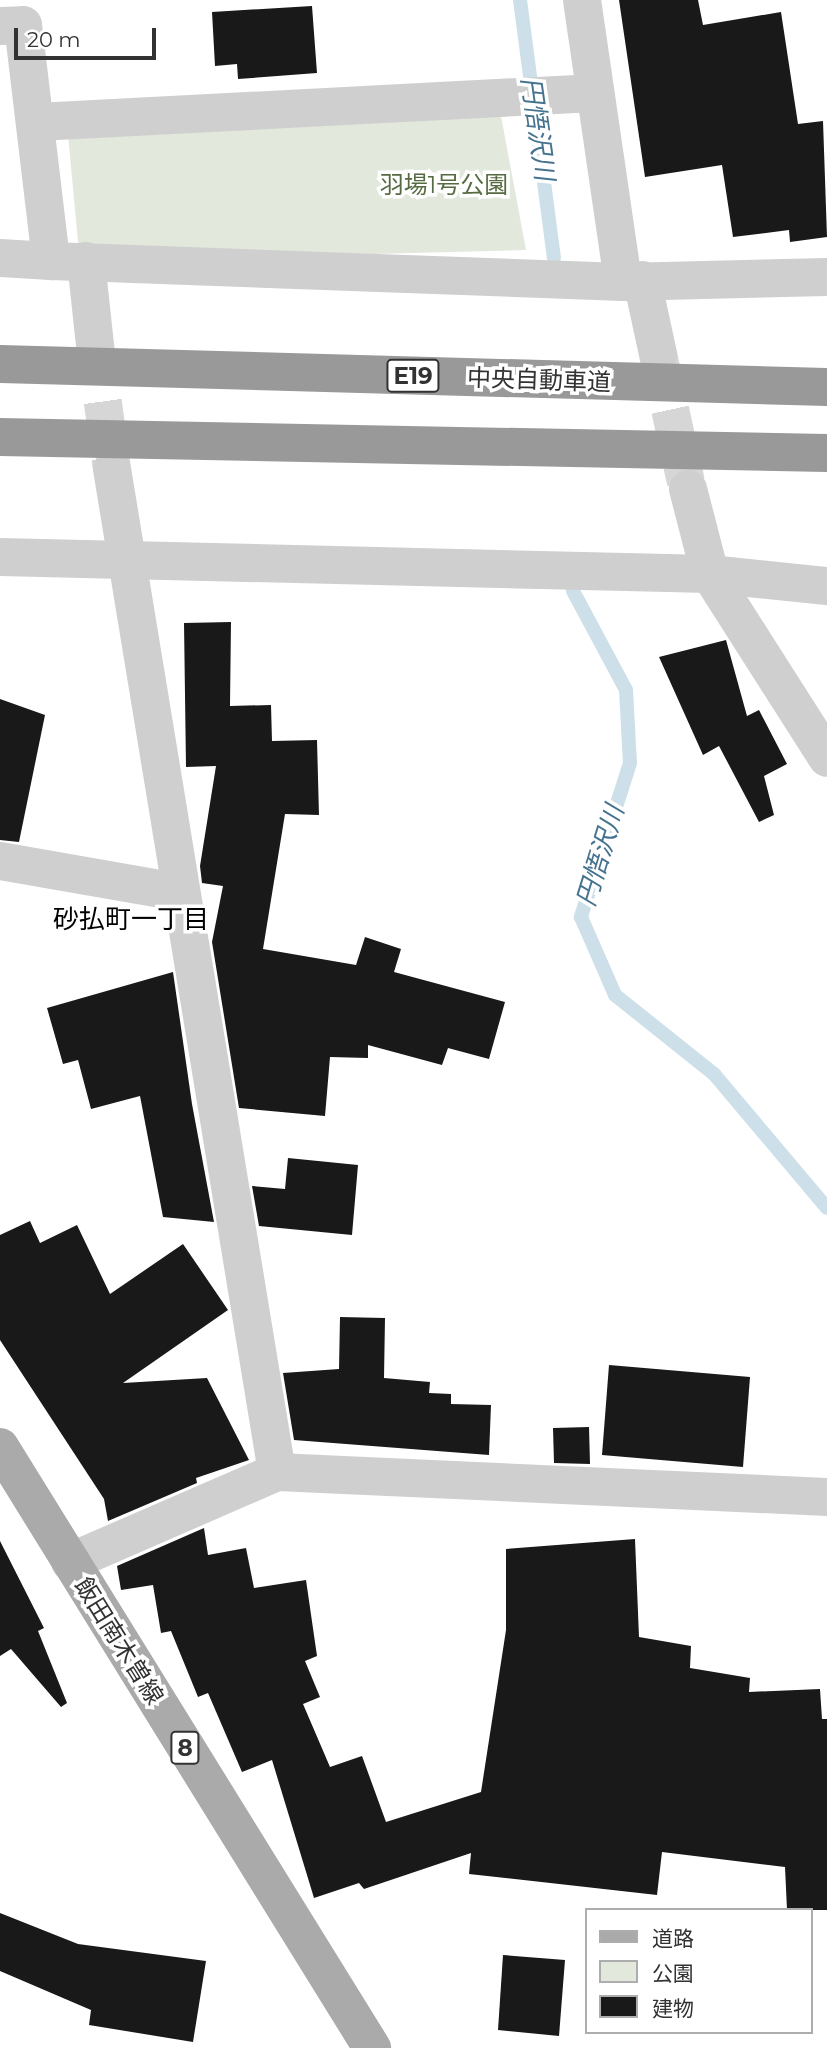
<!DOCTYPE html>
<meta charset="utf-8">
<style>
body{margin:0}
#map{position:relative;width:827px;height:2048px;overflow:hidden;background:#fff;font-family:Montserrat,"Noto Sans JP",sans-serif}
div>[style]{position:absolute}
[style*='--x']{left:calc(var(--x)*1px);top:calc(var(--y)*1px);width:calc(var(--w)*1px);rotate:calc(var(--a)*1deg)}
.green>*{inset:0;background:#e2e8dc}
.stream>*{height:14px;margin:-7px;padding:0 7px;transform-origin:7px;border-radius:7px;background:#cddfe9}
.building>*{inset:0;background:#191919}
.minor-tunnel>*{height:38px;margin-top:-19px;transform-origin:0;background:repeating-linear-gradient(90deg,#d6d6d6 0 38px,transparent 0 57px)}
.minor>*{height:38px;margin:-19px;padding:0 19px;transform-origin:19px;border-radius:19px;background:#cfcfcf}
.major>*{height:38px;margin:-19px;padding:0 19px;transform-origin:19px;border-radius:19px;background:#aaa}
.highway>*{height:38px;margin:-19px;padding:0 19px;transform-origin:19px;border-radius:19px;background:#999}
span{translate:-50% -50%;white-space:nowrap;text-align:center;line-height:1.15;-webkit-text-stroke:7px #fff;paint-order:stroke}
.shield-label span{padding:2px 5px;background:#fff;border:2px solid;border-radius:5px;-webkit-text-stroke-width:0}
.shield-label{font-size:23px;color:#323232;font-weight:700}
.park-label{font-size:24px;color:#566b42}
.street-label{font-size:24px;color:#323232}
.water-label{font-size:26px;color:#45738f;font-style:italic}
.neighbourhood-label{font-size:26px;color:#000}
.legend{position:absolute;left:585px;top:1908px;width:228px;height:126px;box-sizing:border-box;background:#fff;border:2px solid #adadad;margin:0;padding:9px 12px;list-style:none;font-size:21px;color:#323232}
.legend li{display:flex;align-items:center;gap:14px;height:35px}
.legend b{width:35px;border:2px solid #adadad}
.scale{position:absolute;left:14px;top:28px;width:142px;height:32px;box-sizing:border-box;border:4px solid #323232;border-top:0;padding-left:9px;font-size:21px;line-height:24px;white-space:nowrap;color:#323232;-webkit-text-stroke:5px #fff;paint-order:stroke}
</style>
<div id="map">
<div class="green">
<i style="clip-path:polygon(501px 116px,526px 250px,294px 256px,79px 252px,68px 135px)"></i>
</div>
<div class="stream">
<i style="--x:520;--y:0;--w:260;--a:82.5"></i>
<i style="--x:573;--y:591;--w:112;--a:61.8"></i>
<i style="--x:626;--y:690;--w:73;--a:86.9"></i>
<i style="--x:630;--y:763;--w:162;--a:107.7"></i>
<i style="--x:581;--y:917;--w:85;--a:66.4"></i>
<i style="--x:615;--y:995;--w:127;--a:38.6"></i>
<i style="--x:714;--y:1074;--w:175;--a:49.9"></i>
</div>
<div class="building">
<i style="clip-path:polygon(619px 0,698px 0,703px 25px,781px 12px,798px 124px,823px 121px,827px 237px,790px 242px,789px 230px,733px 237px,722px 165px,645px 177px)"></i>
<i style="clip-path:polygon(312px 6px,317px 73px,238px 79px,237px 64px,215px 66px,212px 12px)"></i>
<i style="clip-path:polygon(231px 622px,230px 706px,271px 705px,272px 741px,317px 740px,319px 815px,285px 814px,263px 949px,356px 965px,365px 937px,401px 949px,394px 972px,505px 1002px,489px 1059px,448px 1048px,442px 1065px,368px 1045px,368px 1058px,330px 1057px,325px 1116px,239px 1108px,212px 942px,223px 886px,202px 883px,200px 866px,216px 766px,186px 767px,184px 623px)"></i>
<i style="clip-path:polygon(726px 640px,747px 716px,759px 710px,787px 764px,764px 776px,774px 815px,759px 822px,719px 746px,703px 755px,659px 657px)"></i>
<i style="clip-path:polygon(0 699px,45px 715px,19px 842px,0 840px)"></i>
<i style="clip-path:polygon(173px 972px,192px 1104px,214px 1222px,163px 1217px,140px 1096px,91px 1109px,78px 1060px,63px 1064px,47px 1008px)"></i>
<i style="clip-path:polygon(288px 1158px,358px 1165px,352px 1235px,259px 1226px,252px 1186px,285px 1189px)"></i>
<i style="clip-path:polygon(30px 1221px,40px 1243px,77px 1225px,110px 1294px,183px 1244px,228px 1310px,123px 1383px,207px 1378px,249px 1460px,196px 1478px,197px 1483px,108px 1521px,104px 1499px,0 1340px,0 1235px)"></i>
<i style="clip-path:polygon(340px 1317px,385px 1318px,384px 1378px,430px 1382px,429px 1393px,451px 1394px,451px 1404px,491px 1405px,489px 1455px,294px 1440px,283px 1373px,339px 1369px)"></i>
<i style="clip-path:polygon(609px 1365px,750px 1377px,743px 1467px,602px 1455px)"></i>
<i style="clip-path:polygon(589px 1427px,590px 1464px,554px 1463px,553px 1428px)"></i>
<i style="clip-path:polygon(204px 1528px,208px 1555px,246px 1548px,254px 1588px,306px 1580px,317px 1656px,305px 1661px,320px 1697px,303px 1704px,330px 1767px,362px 1756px,386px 1822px,481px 1792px,506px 1630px,506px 1549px,635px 1539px,639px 1637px,691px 1646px,690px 1668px,750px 1678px,749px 1692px,820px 1689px,822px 1719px,827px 1719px,827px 1910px,787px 1910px,785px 1867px,662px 1852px,657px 1895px,469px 1874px,471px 1853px,364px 1889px,359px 1883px,314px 1898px,272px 1760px,242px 1772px,208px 1693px,198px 1697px,171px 1631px,161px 1633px,153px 1585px,121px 1590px,117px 1566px)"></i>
<i style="clip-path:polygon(0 1541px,44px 1628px,38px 1631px,67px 1703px,61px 1707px,11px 1649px,0 1656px)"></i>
<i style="clip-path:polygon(0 1913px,78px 1944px,206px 1961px,193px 2042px,89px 2025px,91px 2010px,0 1971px)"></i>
<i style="clip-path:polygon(503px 1955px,565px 1960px,559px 2036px,498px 2030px)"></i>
</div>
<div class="minor-tunnel">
<i style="--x:95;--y:345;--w:125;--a:82.2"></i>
<i style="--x:658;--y:354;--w:131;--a:77.7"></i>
</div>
<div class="minor">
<i style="--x:582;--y:0;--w:285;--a:81.7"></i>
<i style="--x:0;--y:26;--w:23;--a:-2"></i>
<i style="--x:23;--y:25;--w:238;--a:83.2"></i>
<i style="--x:51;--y:261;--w:51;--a:-176.6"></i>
<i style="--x:37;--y:122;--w:559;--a:-2.98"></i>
<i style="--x:51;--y:261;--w:572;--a:2.1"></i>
<i style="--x:623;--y:282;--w:204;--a:-1.4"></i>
<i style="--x:86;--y:261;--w:84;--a:83.9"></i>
<i style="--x:642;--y:280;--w:76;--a:77.8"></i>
<i style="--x:112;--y:469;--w:1016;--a:80.66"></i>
<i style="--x:688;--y:489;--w:88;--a:75.5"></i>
<i style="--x:710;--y:574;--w:218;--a:57.5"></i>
<i style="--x:0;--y:557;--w:710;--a:1.37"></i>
<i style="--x:710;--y:574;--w:118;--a:5.9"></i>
<i style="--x:0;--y:861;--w:181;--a:9.9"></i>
<i style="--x:70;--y:1562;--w:226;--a:-23.5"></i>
<i style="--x:277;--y:1472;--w:551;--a:2.6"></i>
</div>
<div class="major">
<i style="--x:0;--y:1447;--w:707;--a:58.24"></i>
</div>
<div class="highway">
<i style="--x:0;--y:364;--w:827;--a:1.59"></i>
<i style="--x:0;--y:437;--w:827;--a:1.11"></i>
</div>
<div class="shield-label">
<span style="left:413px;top:376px">E19</span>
<span style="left:185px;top:1748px">8</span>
</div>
<div class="park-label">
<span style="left:444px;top:185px">羽場1号公園</span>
</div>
<div class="street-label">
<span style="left:539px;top:380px;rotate:2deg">中央自動車道</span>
<span style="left:119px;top:1641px;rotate:58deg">飯田南木曽線</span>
</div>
<div class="water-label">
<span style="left:537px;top:129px;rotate:82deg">円悟沢川</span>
<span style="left:601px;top:856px;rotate:-73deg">円悟沢川</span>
</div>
<div class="neighbourhood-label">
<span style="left:131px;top:920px">砂払町一丁目</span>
</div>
<ul class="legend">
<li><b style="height:9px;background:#aaa"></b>道路</li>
<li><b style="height:19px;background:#e2e8dc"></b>公園</li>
<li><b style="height:19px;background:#191919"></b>建物</li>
</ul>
<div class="scale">20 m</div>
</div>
